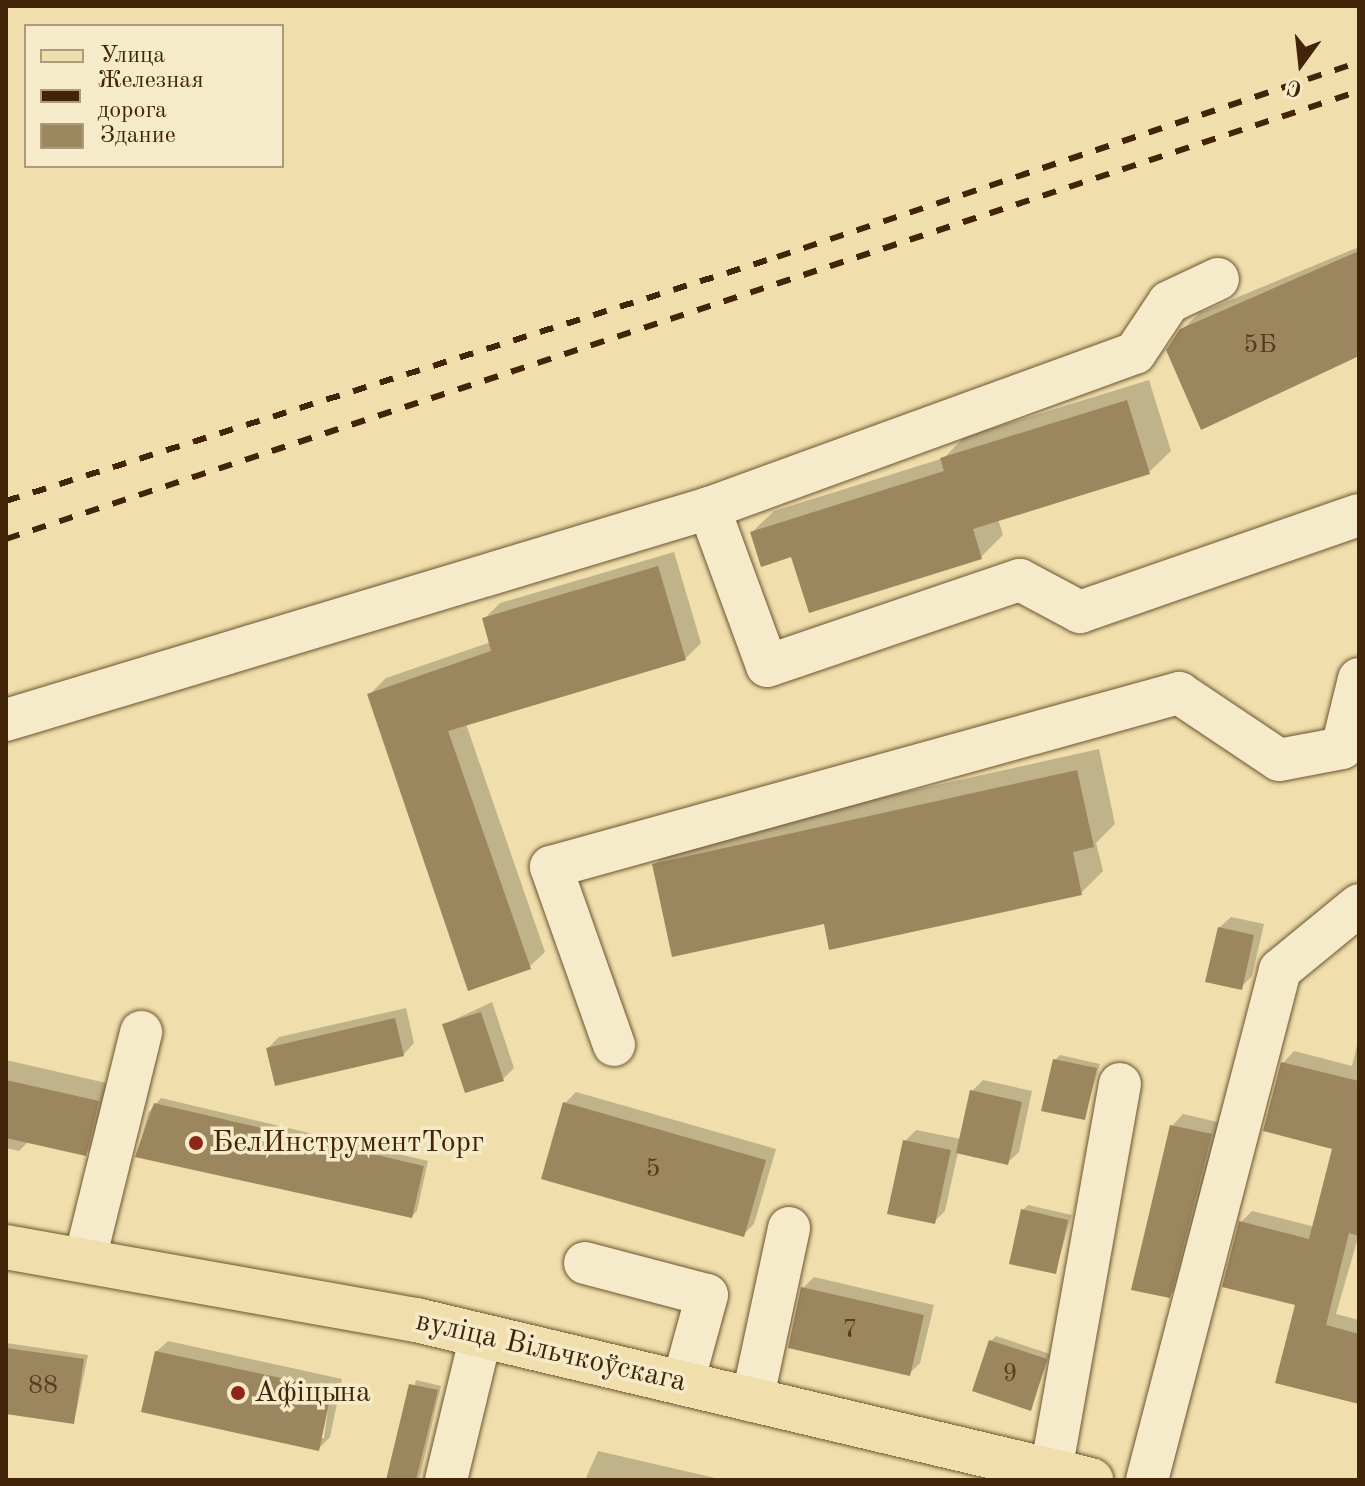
<!DOCTYPE html>
<meta charset="utf-8">
<style>
body{margin:0}
#map{position:relative;width:1365px;height:1486px;overflow:hidden;background:#f0dfac;font-family:"Old Standard TT",serif}
div>[style]{position:absolute}
[style*='--x']{left:calc(var(--x)*1px);top:calc(var(--y)*1px);width:calc(var(--w)*1px);rotate:calc(var(--a)*1deg)}
.shadow>*{inset:0;background:#0003}
.building>*{inset:0;background:#9c865d}
.roads{filter:drop-shadow(0 0 2px #6e5431) drop-shadow(0 0 2px #6e5431)}
.minor>*{height:42px;margin:-21px;padding:0 21px;transform-origin:21px;border-radius:21px;background:#f5eac9}
.major>*{height:44px;margin:-22px;padding:0 22px;transform-origin:22px;border-radius:22px;background:#f0dfac}
.rail>*{height:6px;margin-top:-3px;transform-origin:0;background:repeating-linear-gradient(90deg,#422508 0 14px,transparent 0 28px)}
.dots>*{width:22px;height:22px;translate:-50% -50%;box-sizing:border-box;border:4px solid #f5eac9;border-radius:50%}
span{translate:-50% -50%;white-space:nowrap;text-align:center;line-height:1.15;-webkit-text-stroke:7px #f5eac9;paint-order:stroke}
.number-label{font-size:26px;color:#583d1d}
.number-label span{-webkit-text-stroke-width:0}
.poi-label{font-size:30px;color:#422508}
.left{translate:0 -50%;text-align:left}
.street-label{font-size:30px;color:#422508}
.frame{position:absolute;inset:0;border:8px solid #422508;pointer-events:none}
.legend{position:absolute;left:24px;top:24px;width:260px;height:144px;box-sizing:border-box;background:#f5eac9;border:2px solid #ad9b7c;margin:0;padding:10px 14px;list-style:none;font-size:24px;color:#422508}
.legend li{display:flex;align-items:center;gap:16px;height:40px}
.legend b{width:40px;border:2px solid #ad9b7c}
.north{position:absolute;left:1261px;top:24px;width:80px;height:80px;-webkit-text-stroke:6px #f5eac9;paint-order:stroke;rotate:195deg;font-size:22px;font-weight:700;line-height:32px;text-align:center;color:#422508}
.north::after{content:'';display:block;margin:auto;width:28px;height:36px;background:#422508;clip-path:polygon(50% 0,100% 100%,50% 72%,0 100%)}
</style>
<div id="map">
<div class="shadow">
<i style="clip-path:polygon(1359px 247px,1359px 354px,1182px 330px,1199px 313px)"></i>
<i style="clip-path:polygon(1149px 380px,1171px 451px,1149px 472px,998px 519px,1003px 535px,981px 557px,792px 555px,752px 532px,774px 511px,944px 458px,964px 437px)"></i>
<i style="clip-path:polygon(674px 552px,701px 643px,685px 659px,466px 724px,545px 952px,529px 967px,370px 694px,386px 678px,491px 642px,484px 619px,500px 603px)"></i>
<i style="clip-path:polygon(1099px 749px,1115px 824px,1096px 843px,1103px 871px,1081px 893px,654px 865px,676px 843px)"></i>
<i style="clip-path:polygon(1231px 917px,1264px 924px,1252px 976px,1241px 987px,1219px 928px)"></i>
<i style="clip-path:polygon(492px 1002px,514px 1068px,503px 1079px,445px 1024px)"></i>
<i style="clip-path:polygon(406px 1008px,414px 1043px,403px 1055px,268px 1048px,279px 1037px)"></i>
<i style="clip-path:polygon(1359px 1037px,1359px 1234px,1336px 1314px,1359px 1320px,1359px 1402px,1241px 1222px,1252px 1211px,1315px 1227px,1334px 1148px,1283px 1063px,1294px 1051px,1352px 1066px)"></i>
<i style="clip-path:polygon(1060px 1055px,1100px 1064px,1084px 1118px,1055px 1060px)"></i>
<i style="clip-path:polygon(6px 1060px,115px 1085px,102px 1137px,85px 1154px,29px 1141px,19px 1151px,6px 1148px)"></i>
<i style="clip-path:polygon(983px 1080px,1032px 1091px,1019px 1152px,1007px 1163px,958px 1152px,945px 1211px,934px 1222px,905px 1141px,916px 1130px,961px 1139px,972px 1091px)"></i>
<i style="clip-path:polygon(576px 1092px,776px 1149px,754px 1224px,743px 1235px,565px 1103px)"></i>
<i style="clip-path:polygon(161px 1098px,428px 1161px,417px 1211px,412px 1216px,137px 1155px,148px 1113px)"></i>
<i style="clip-path:polygon(1183px 1114px,1222px 1123px,1180px 1285px,1169px 1296px,1172px 1126px)"></i>
<i style="clip-path:polygon(1028px 1205px,1072px 1215px,1055px 1272px,1023px 1210px)"></i>
<i style="clip-path:polygon(814px 1277px,934px 1305px,920px 1363px,909px 1374px,803px 1288px)"></i>
<i style="clip-path:polygon(996px 1336px,1050px 1354px,1031px 1408px,991px 1341px)"></i>
<i style="clip-path:polygon(evenodd,168px 1341px,342px 1379px,330px 1437px,318px 1449px,156px 1352px,168px 1341px,332px 1379px,324px 1438px,320px 1438px,332px 1379px)"></i>
<i style="clip-path:polygon(6px 1343px,88px 1355px,74px 1422px,6px 1412px)"></i>
<i style="clip-path:polygon(416px 1380px,441px 1386px,419px 1480px,388px 1480px)"></i>
<i style="clip-path:polygon(598px 1451px,724px 1480px,585px 1480px)"></i>
</div>
<div class="building">
<i style="clip-path:polygon(1359px 251px,1359px 356px,1201px 430px,1166px 350px,1180px 329px)"></i>
<i style="clip-path:polygon(1127px 400px,1150px 474px,973px 529px,982px 559px,809px 613px,791px 557px,761px 567px,750px 532px,944px 471px,940px 458px)"></i>
<i style="clip-path:polygon(658px 566px,686px 660px,448px 731px,531px 969px,468px 991px,367px 694px,491px 651px,482px 618px)"></i>
<i style="clip-path:polygon(1077px 770px,1094px 847px,1073px 852px,1082px 895px,829px 950px,824px 924px,672px 957px,652px 864px)"></i>
<i style="clip-path:polygon(1218px 927px,1254px 935px,1242px 990px,1205px 982px)"></i>
<i style="clip-path:polygon(481px 1012px,504px 1081px,465px 1093px,442px 1024px)"></i>
<i style="clip-path:polygon(395px 1018px,404px 1056px,275px 1086px,266px 1048px)"></i>
<i style="clip-path:polygon(1053px 1059px,1097px 1068px,1085px 1120px,1041px 1111px)"></i>
<i style="clip-path:polygon(1281px 1062px,1359px 1081px,1359px 1236px,1349px 1233px,1326px 1325px,1359px 1334px,1359px 1404px,1275px 1383px,1295px 1305px,1222px 1287px,1239px 1221px,1309px 1239px,1332px 1149px,1263px 1131px)"></i>
<i style="clip-path:polygon(6px 1080px,99px 1101px,86px 1156px,6px 1138px)"></i>
<i style="clip-path:polygon(970px 1090px,1022px 1102px,1008px 1165px,956px 1153px)"></i>
<i style="clip-path:polygon(563px 1102px,766px 1160px,744px 1237px,541px 1179px)"></i>
<i style="clip-path:polygon(154px 1103px,424px 1166px,412px 1218px,135px 1157px)"></i>
<i style="clip-path:polygon(1170px 1125px,1212px 1134px,1170px 1298px,1131px 1290px)"></i>
<i style="clip-path:polygon(903px 1140px,951px 1150px,935px 1224px,887px 1214px)"></i>
<i style="clip-path:polygon(1021px 1209px,1068px 1220px,1056px 1274px,1009px 1264px)"></i>
<i style="clip-path:polygon(801px 1287px,924px 1315px,910px 1376px,788px 1348px)"></i>
<i style="clip-path:polygon(989px 1340px,1047px 1359px,1031px 1411px,972px 1391px)"></i>
<i style="clip-path:polygon(6px 1348px,84px 1359px,74px 1424px,6px 1414px)"></i>
<i style="clip-path:polygon(155px 1351px,332px 1389px,319px 1451px,141px 1412px)"></i>
<i style="clip-path:polygon(409px 1384px,438px 1390px,416px 1480px,386px 1480px)"></i>
</div>
<div class="roads">
<div class="minor">
<i style="--x:709;--y:508;--w:168;--a:69.8"></i>
<i style="--x:767;--y:666;--w:267;--a:-18.8"></i>
<i style="--x:1020;--y:580;--w:68;--a:28.1"></i>
<i style="--x:1080;--y:612;--w:295;--a:-19.2"></i>
<i style="--x:6;--y:720;--w:734;--a:-16.78"></i>
<i style="--x:709;--y:508;--w:453;--a:-20"></i>
<i style="--x:1135;--y:353;--w:61;--a:-56.3"></i>
<i style="--x:1169;--y:302;--w:54;--a:-25.1"></i>
<i style="--x:614;--y:1045;--w:189;--a:-109.5"></i>
<i style="--x:551;--y:867;--w:652;--a:-15.49"></i>
<i style="--x:1179;--y:693;--w:120;--a:33.8"></i>
<i style="--x:1279;--y:760;--w:64;--a:-10.8"></i>
<i style="--x:1342;--y:748;--w:71;--a:-76.2"></i>
<i style="--x:85;--y:1259;--w:234;--a:-76.1"></i>
<i style="--x:585;--y:1263;--w:126;--a:14.7"></i>
<i style="--x:707;--y:1295;--w:91;--a:105.3"></i>
<i style="--x:752;--y:1401;--w:177;--a:-77.9"></i>
<i style="--x:1051;--y:1471;--w:393;--a:-79.9"></i>
<i style="--x:446;--y:1480;--w:149;--a:-76.4"></i>
<i style="--x:1147;--y:1480;--w:527;--a:-75.38"></i>
<i style="--x:1280;--y:970;--w:102;--a:-39.4"></i>
</div>
<div class="major">
<i style="--x:6;--y:1247;--w:416;--a:10.1"></i>
<i style="--x:416;--y:1320;--w:694;--a:13.34"></i>
</div>
</div>
<div class="rail">
<i style="--x:6;--y:501;--w:809;--a:-17.56"></i>
<i style="--x:777;--y:257;--w:614;--a:-18.52"></i>
<i style="--x:6;--y:539;--w:1425;--a:-18.32"></i>
</div>
<div class="dots">
<i style="left:196px;top:1143px;background:#8f2418"></i>
<i style="left:238px;top:1393px;background:#8f2418"></i>
</div>
<div class="number-label">
<span style="left:1260px;top:346px">5Б</span>
<span style="left:653px;top:1170px">5</span>
<span style="left:850px;top:1331px">7</span>
<span style="left:1010px;top:1375px">9</span>
<span style="left:43px;top:1387px">88</span>
</div>
<div class="poi-label">
<span class="left" style="left:212px;top:1143px">БелИнструментТорг</span>
<span class="left" style="left:254px;top:1393px">Афіцына</span>
</div>
<div class="street-label">
<span style="left:551px;top:1352px;rotate:13deg">вуліца Вільчкоўскага</span>
</div>
<div class="frame"></div>
<ul class="legend">
<li><b style="height:10px;background:#f0dfac"></b>Улица</li>
<li><b style="height:10px;background:#422508"></b>Железная дорога</li>
<li><b style="height:22px;background:#9c865d"></b>Здание</li>
</ul>
<div class="north">С</div>
</div>
